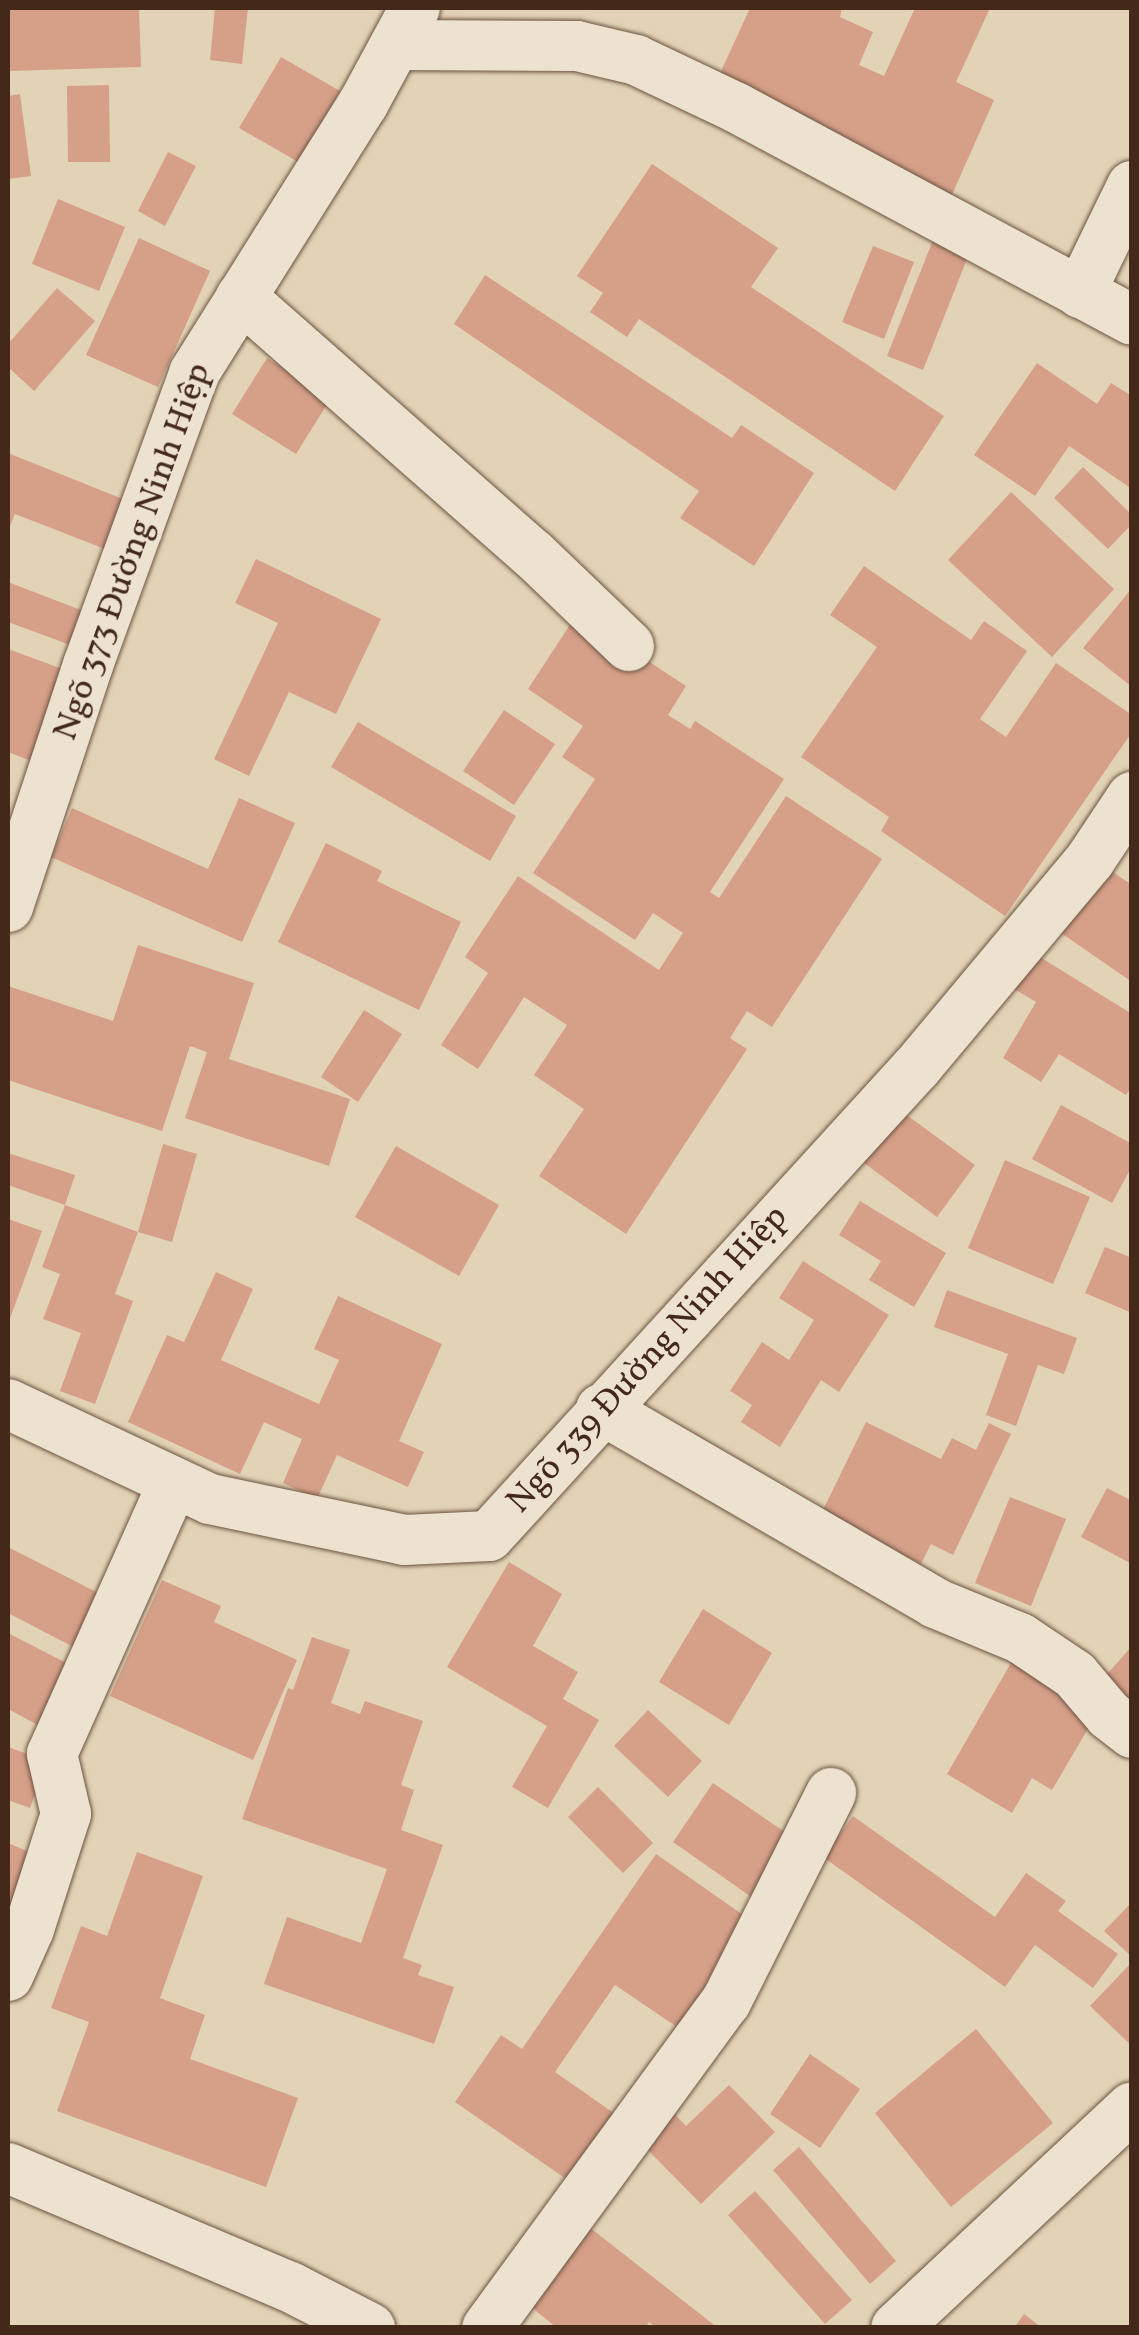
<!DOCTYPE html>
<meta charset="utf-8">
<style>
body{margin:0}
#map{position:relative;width:1139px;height:2335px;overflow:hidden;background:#e3d3b6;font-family:Vollkorn,serif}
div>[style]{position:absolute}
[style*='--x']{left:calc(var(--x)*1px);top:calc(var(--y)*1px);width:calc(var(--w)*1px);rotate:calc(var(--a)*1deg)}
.building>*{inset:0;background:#d59f88}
.roads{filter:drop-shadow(0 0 2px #6c5441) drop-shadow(0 0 2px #6c5441)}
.street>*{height:50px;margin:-25px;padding:0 25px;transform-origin:25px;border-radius:25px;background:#ede2d0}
span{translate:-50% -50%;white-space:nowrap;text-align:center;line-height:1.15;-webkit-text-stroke:9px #ede2d0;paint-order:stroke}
.street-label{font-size:35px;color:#44291a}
.frame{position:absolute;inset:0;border:10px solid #44291a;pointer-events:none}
</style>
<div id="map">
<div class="building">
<i style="clip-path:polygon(8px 8px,139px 8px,141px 67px,8px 71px)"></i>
<i style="clip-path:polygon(215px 8px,248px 8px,242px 64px,210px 60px)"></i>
<i style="clip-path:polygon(750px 8px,842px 8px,840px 17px,873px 32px,859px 65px,884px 76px,915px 8px,990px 8px,956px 82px,994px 100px,950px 199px,712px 91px)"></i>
<i style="clip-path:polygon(281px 57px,340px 91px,300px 163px,239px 128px)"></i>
<i style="clip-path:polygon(109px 85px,110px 162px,68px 162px,67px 86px)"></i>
<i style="clip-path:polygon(20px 94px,31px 176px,8px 179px,8px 96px)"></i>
<i style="clip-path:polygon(168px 152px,196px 166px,165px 226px,138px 211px)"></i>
<i style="clip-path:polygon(652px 164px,778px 248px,751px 287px,944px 416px,895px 491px,639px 319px,627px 337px,590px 312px,603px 293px,577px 276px)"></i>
<i style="clip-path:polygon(58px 199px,125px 227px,99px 291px,32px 264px)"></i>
<i style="clip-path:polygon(937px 230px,973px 244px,923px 370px,887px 356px)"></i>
<i style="clip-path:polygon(139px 238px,210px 271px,158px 387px,86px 355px)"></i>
<i style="clip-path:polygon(873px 246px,914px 262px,884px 339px,842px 322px)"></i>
<i style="clip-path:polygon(485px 275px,732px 438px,741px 425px,814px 473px,754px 566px,680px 518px,699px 491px,454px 324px)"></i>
<i style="clip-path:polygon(57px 288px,95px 321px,34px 391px,8px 367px,8px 344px)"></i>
<i style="clip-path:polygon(267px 358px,331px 398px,296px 454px,232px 414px)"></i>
<i style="clip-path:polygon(1037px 363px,1097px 404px,1111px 383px,1132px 396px,1132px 489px,1069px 446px,1035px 496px,974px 455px)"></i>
<i style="clip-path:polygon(8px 453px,125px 500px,105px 549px,15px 514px,8px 531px)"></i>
<i style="clip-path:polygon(1083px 467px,1132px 515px,1132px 524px,1108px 549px,1054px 498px)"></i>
<i style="clip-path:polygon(1011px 492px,1114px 589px,1052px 657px,948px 560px)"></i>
<i style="clip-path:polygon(256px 559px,381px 619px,336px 714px,289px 692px,249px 776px,214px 759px,278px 623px,235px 603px)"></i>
<i style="clip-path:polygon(864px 566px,971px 640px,984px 621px,1027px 651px,980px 719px,1006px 737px,1056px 663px,1132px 715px,1132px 732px,1005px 916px,881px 831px,889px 817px,801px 757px,877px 647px,830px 615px)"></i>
<i style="clip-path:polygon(8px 582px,86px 612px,73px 646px,8px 622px)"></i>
<i style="clip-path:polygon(1132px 588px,1132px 687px,1083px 648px)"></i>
<i style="clip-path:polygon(577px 614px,686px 686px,668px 715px,690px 729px,695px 721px,784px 779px,710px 892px,719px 898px,786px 796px,882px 859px,772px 1027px,747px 1011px,730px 1038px,747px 1049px,626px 1234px,539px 1176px,584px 1109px,534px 1075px,567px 1025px,524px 997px,478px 1069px,441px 1045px,488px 973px,465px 957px,518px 876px,659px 970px,683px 933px,653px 913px,635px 940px,533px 873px,595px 779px,562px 757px,583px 726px,528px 689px)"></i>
<i style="clip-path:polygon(8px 649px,65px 670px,31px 761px,8px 752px)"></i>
<i style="clip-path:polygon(504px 710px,555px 744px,514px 805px,463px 771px)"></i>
<i style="clip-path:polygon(358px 722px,516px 816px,490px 861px,331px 767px)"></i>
<i style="clip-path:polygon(239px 798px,295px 823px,242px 942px,51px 857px,72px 808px,208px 869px)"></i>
<i style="clip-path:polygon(326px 843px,382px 871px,377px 881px,461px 922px,419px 1010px,278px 942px)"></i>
<i style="clip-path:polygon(1095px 860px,1132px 885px,1132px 982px,1051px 926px)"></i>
<i style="clip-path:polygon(138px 945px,254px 983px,229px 1059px,350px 1099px,329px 1166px,185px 1118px,207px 1052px,190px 1046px,162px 1131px,8px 1080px,8px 986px,113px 1021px)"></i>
<i style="clip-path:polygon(1027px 949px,1132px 1014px,1132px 1086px,1126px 1095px,1059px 1054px,1041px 1082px,1003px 1058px,1036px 1002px,1006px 984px)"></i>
<i style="clip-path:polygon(364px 1010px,402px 1034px,358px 1102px,321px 1077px)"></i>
<i style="clip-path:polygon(893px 1105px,975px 1165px,937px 1217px,856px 1157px)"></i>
<i style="clip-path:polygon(1061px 1105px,1132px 1144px,1132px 1166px,1112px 1203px,1032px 1159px)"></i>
<i style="clip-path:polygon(163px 1144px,197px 1154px,172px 1242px,138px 1232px)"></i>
<i style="clip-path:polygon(396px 1146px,499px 1205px,459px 1276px,355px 1217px)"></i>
<i style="clip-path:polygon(8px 1153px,75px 1175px,65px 1205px,138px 1232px,115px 1294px,133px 1301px,95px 1404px,60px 1391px,81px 1333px,43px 1319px,60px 1274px,42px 1267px,65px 1205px,8px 1185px)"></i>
<i style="clip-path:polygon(1005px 1160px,1090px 1197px,1053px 1284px,968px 1248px)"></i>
<i style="clip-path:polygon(860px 1201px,946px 1253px,914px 1307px,869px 1280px,881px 1261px,839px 1235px)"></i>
<i style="clip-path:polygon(8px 1219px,42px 1231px,8px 1324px)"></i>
<i style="clip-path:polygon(1105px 1247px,1132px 1258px,1132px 1313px,1085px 1293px)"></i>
<i style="clip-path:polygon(803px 1261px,889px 1315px,839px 1392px,821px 1380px,780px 1447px,741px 1422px,752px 1405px,730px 1391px,762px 1342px,789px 1360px,814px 1320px,779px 1298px)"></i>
<i style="clip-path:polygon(216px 1272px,253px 1289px,221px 1360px,319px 1404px,339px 1360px,314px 1349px,338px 1296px,442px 1344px,399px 1441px,424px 1452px,408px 1487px,337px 1455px,317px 1499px,283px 1483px,302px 1439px,264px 1422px,240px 1474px,128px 1422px,167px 1335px,184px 1342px)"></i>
<i style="clip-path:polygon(947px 1290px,1077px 1338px,1064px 1374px,1038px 1365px,1016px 1426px,986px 1415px,1008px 1354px,934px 1327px)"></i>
<i style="clip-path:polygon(866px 1422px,941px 1459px,952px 1438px,976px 1450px,989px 1423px,1011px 1434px,953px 1555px,931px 1544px,921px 1564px,821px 1514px)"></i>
<i style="clip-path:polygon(1107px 1488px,1132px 1501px,1132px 1564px,1081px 1537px)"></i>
<i style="clip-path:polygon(1010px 1497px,1066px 1519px,1031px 1606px,975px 1583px)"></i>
<i style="clip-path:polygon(8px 1547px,112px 1600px,85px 1653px,8px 1613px)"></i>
<i style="clip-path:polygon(509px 1562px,562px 1594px,533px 1646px,578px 1672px,563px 1699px,599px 1720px,548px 1808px,512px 1787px,547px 1726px,447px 1667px)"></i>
<i style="clip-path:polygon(162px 1580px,221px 1606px,214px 1622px,297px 1660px,253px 1760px,110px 1696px)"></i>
<i style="clip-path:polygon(703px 1609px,772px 1653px,729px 1725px,659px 1682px)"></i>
<i style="clip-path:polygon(8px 1633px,80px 1670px,49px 1731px,8px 1709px)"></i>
<i style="clip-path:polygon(312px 1637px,350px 1650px,331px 1703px,360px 1714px,365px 1701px,423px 1721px,401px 1785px,414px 1790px,401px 1830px,443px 1845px,403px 1958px,422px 1965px,418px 1975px,454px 1987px,434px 2044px,264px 1984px,287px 1917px,361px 1943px,387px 1869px,242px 1819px,288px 1688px,293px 1690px)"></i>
<i style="clip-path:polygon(1132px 1646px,1132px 1714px,1094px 1689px)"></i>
<i style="clip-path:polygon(1019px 1649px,1099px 1710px,1052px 1790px,1032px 1778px,1012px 1813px,947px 1774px)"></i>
<i style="clip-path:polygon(648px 1710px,702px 1761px,668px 1797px,614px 1746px)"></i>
<i style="clip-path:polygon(8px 1747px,47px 1761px,30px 1808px,8px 1800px)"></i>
<i style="clip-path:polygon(713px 1783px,798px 1841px,757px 1901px,673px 1842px)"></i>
<i style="clip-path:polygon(598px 1787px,653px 1843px,623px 1873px,568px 1817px)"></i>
<i style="clip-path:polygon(853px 1816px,995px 1917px,1026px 1873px,1066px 1901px,1058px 1911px,1118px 1954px,1093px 1988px,1035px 1945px,1005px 1987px,823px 1857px)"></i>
<i style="clip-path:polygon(8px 1843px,34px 1854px,8px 1921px)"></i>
<i style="clip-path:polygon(137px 1852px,203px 1876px,160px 1998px,205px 2015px,190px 2059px,298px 2098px,266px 2187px,57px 2111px,89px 2022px,51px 2008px,81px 1926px,107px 1936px)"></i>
<i style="clip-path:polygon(656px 1854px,756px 1924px,683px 2031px,615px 1985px,555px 2072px,618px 2116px,572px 2183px,455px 2102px,501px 2035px,522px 2049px)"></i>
<i style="clip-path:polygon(1132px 1902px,1132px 1957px,1104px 1931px)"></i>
<i style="clip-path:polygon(1132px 1962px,1132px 2046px,1090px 2006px)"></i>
<i style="clip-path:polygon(976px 2029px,1053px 2123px,951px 2207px,875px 2113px)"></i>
<i style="clip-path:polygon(810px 2054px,860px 2089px,820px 2148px,770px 2114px)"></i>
<i style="clip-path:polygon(729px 2085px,775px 2132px,701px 2204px,636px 2138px,668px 2107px,686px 2126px)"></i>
<i style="clip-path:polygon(799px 2147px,896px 2261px,870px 2284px,773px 2170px)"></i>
<i style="clip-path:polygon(755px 2191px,852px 2300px,825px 2324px,728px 2215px)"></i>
<i style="clip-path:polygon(584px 2223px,718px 2328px,656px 2328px,649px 2322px,645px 2328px,557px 2328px,524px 2301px)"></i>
<i style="clip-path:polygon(1024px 2314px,1042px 2328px,1014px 2328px)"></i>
</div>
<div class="roads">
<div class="street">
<i style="--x:395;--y:45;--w:182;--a:0.3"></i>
<i style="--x:577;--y:46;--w:61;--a:13.3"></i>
<i style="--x:636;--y:60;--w:112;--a:25.4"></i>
<i style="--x:737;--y:108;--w:448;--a:28.2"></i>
<i style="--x:1080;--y:293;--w:119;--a:-64.1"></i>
<i style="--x:241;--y:297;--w:389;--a:41.4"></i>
<i style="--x:533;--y:554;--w:133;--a:43.8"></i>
<i style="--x:8;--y:907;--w:255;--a:-71.7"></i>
<i style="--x:88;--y:665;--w:311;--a:-70"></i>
<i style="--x:194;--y:373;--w:318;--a:-57.9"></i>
<i style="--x:363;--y:104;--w:109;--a:-61.6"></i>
<i style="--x:8;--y:1404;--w:223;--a:25.2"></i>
<i style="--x:210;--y:1499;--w:198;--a:11.9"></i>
<i style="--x:404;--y:1540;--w:85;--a:-2.7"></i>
<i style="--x:489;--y:1536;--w:635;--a:-47.62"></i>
<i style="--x:917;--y:1067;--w:270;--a:-50.1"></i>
<i style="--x:1090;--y:860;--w:76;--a:-56.3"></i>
<i style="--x:601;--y:1409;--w:386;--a:30.1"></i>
<i style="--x:935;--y:1603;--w:92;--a:22.4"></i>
<i style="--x:1020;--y:1638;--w:66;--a:33.9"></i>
<i style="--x:1075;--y:1675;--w:52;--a:49.6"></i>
<i style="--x:1109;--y:1715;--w:29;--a:38"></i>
<i style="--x:8;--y:1976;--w:51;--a:-65.9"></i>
<i style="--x:29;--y:1929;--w:121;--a:-72.2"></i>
<i style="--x:66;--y:1814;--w:62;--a:-103.1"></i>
<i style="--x:52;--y:1754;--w:297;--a:-65.9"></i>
<i style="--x:8;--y:2168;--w:306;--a:22.9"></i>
<i style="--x:290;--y:2287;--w:90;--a:27.1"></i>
<i style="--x:487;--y:2328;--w:404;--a:-53.8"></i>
<i style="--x:726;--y:2002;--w:234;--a:-63.3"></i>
<i style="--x:896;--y:2328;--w:323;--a:-43.1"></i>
</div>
</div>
<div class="street-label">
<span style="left:133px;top:552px;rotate:-70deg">Ngõ 373 Đường Ninh Hiệp</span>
<span style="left:648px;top:1360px;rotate:-48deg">Ngõ 339 Đường Ninh Hiệp</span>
</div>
<div class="frame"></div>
</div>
